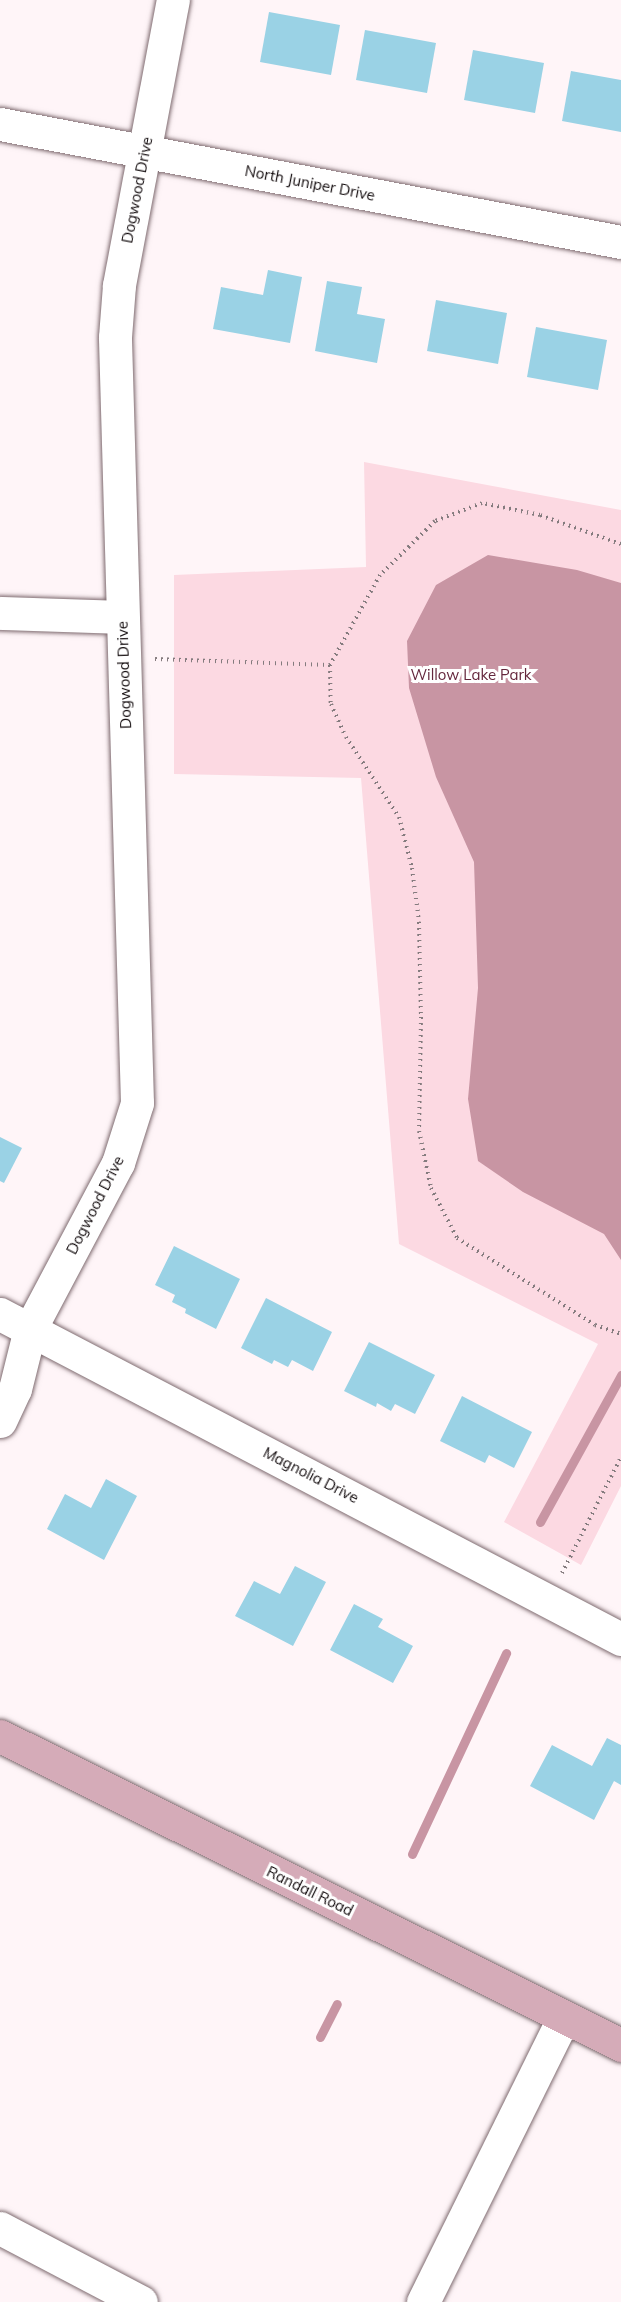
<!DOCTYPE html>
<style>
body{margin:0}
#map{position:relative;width:621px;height:2302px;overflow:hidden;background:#fff5f8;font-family:Mulish,sans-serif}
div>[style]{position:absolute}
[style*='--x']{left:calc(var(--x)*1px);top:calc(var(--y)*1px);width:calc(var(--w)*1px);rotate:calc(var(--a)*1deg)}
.green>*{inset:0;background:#fcd9e2}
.water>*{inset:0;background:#c895a3}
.stream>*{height:9px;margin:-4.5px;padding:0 4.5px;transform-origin:4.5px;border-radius:4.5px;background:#c895a3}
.building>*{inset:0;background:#9ad2e5}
.path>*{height:4px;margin-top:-2px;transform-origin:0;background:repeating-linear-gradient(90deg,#847b7e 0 1.5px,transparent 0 6px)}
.roads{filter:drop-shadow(0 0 2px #7f6b70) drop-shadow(0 0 2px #7f6b70)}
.minor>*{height:33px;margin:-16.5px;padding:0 16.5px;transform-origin:16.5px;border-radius:16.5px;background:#fff}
.major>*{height:33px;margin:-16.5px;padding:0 16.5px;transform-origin:16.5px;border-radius:16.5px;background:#d5abb8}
span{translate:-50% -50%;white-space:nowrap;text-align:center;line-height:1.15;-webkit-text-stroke:6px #fff;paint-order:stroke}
.street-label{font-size:15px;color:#120b0d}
.park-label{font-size:15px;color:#64263c}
</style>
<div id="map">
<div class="green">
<i style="clip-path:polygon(364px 462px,621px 510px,621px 1486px,581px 1565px,504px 1522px,598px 1344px,399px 1244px,361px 778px,174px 774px,174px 575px,366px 567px)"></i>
</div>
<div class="water">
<i style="clip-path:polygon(488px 555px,577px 570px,621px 583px,621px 1260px,604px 1234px,523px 1192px,478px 1161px,468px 1099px,478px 988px,474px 862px,436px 777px,409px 688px,407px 641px,436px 585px)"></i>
</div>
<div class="stream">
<i style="--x:540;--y:1522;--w:168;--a:-61.1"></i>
<i style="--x:412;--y:1854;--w:222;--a:-64.9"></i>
<i style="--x:320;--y:2037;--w:37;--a:-63"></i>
</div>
<div class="building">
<i style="clip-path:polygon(269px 12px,340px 25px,331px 75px,260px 62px)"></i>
<i style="clip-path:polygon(365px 30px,436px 43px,427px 93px,356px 80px)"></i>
<i style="clip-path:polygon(473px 50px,544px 63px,535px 113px,464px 100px)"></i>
<i style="clip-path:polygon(571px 71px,621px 80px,621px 132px,562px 121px)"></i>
<i style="clip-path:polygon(268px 270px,302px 277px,290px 343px,213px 329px,221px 287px,263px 295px)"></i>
<i style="clip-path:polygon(327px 281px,362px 287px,357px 314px,385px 319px,377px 363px,315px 351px)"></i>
<i style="clip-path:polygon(436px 300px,507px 313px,498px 364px,427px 351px)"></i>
<i style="clip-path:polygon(536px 327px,607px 340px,598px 390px,527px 377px)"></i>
<i style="clip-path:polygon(0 1137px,22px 1148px,4px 1183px,0 1181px)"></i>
<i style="clip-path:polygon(174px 1246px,240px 1279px,216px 1329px,185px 1313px,186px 1309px,172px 1302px,175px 1295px,155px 1285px)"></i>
<i style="clip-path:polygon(266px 1298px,332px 1332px,313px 1371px,292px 1360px,288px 1367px,274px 1360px,272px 1364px,241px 1348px)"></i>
<i style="clip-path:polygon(369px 1342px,435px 1375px,415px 1414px,395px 1404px,391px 1411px,377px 1403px,376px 1407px,344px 1391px)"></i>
<i style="clip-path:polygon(462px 1396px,532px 1432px,514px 1468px,489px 1455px,485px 1463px,440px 1441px)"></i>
<i style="clip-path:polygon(106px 1479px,137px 1496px,104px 1560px,47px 1529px,65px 1494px,91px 1508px)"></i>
<i style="clip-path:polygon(295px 1566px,326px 1582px,293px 1646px,235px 1616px,254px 1581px,280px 1594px)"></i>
<i style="clip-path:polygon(354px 1604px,383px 1619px,378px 1627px,413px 1646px,393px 1683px,330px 1650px)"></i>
<i style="clip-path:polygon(607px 1738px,621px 1745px,621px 1785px,614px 1781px,594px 1820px,530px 1786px,552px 1745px,592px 1766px)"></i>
</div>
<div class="path">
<i style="--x:621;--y:544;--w:86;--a:-160.3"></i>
<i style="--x:540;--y:515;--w:59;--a:-168.3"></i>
<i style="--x:482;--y:503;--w:50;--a:159"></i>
<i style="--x:435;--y:521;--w:77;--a:135.5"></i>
<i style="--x:380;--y:575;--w:103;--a:119.1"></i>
<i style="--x:330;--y:665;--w:39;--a:89"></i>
<i style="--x:331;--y:704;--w:36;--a:66"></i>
<i style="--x:346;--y:737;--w:96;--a:56.5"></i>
<i style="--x:399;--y:817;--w:53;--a:75.7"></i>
<i style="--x:412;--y:868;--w:54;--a:82.6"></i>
<i style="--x:419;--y:922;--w:95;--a:88.8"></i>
<i style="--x:421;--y:1017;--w:114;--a:91"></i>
<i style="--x:419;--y:1131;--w:58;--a:78.1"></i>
<i style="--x:431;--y:1188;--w:56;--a:62.5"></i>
<i style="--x:457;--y:1238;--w:163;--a:32.2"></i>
<i style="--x:595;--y:1325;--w:28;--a:19"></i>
<i style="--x:155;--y:659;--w:175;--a:2"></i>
<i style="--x:562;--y:1573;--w:130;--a:-63"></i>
</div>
<div class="roads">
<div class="minor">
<i style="--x:0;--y:124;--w:632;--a:10.76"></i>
<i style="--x:0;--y:613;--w:122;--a:1.9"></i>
<i style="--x:0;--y:1314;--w:701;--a:27.63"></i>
<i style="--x:0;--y:1421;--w:35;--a:-65"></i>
<i style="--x:15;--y:1389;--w:62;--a:-76"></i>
<i style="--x:30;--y:1329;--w:188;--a:-62.1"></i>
<i style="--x:118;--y:1163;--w:63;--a:-72.4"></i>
<i style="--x:137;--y:1103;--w:766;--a:-91.65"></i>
<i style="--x:115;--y:337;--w:52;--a:-85.6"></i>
<i style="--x:119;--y:285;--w:290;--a:-79.3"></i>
<i style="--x:0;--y:2228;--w:159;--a:27.7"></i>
<i style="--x:423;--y:2302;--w:318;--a:-63.7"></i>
</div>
<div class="major">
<i style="--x:0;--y:1736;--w:694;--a:26.45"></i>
</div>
</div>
<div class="street-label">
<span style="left:310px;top:183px;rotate:11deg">North Juniper Drive</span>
<span style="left:137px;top:190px;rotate:-79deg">Dogwood Drive</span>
<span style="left:124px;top:675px;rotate:-92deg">Dogwood Drive</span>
<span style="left:95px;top:1205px;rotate:-63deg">Dogwood Drive</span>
<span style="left:311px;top:1475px;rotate:27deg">Magnolia Drive</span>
<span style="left:310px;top:1891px;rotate:26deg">Randall Road</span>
</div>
<div class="park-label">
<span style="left:471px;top:675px">Willow Lake Park</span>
</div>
</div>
